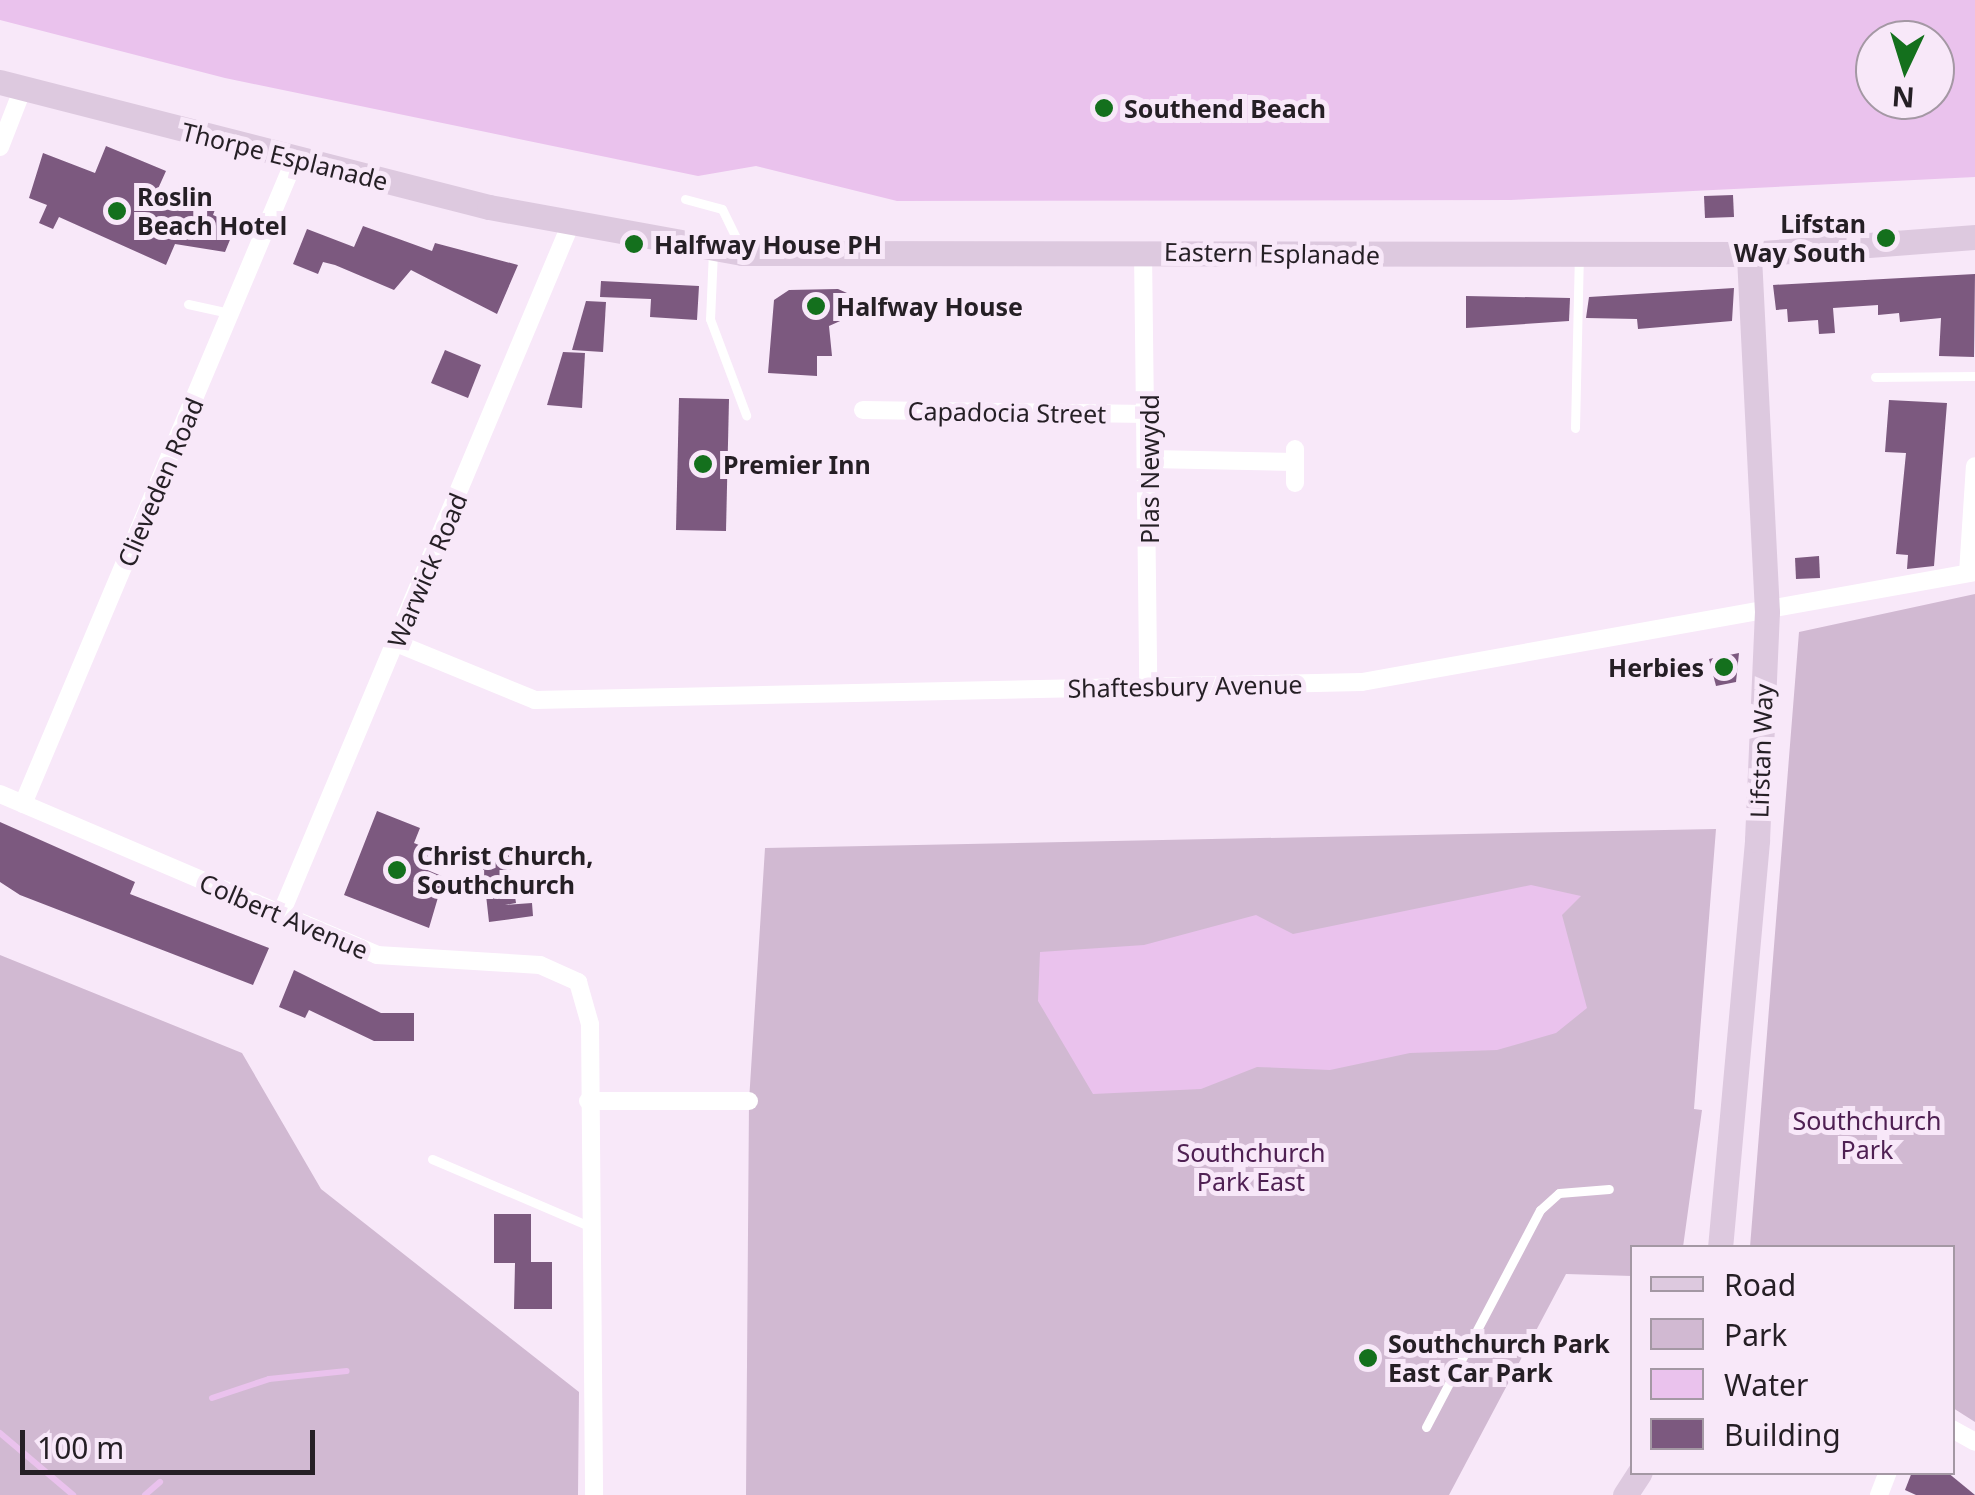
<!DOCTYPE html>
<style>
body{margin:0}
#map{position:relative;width:1975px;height:1495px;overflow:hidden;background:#f8e8f9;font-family:"Noto Sans",sans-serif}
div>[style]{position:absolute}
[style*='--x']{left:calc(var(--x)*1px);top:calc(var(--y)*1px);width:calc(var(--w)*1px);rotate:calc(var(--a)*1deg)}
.green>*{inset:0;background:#d1b9d2}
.water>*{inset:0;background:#eac2ed}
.stream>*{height:6px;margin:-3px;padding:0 3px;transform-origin:3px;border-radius:3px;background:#eac2ed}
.building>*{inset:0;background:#7c597f}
.lane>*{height:9px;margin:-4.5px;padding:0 4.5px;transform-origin:4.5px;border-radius:4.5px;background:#fff}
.street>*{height:18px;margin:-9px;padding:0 9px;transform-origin:9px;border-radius:9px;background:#fff}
.secondary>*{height:25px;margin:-12.5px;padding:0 12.5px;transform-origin:12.5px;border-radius:12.5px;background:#ddc9df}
.dots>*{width:28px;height:28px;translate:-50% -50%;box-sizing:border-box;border:5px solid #f8e8f9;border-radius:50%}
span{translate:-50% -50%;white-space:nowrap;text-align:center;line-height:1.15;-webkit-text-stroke:10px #f8e8f9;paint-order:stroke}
.poi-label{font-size:25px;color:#251f25;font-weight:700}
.left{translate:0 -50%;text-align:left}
.right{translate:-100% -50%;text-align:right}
.street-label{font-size:25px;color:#251f25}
.park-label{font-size:25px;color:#4f2053}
.legend{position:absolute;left:1630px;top:1245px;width:325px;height:230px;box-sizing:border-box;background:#f8e8f9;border:2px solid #a498a4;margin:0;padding:12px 18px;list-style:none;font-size:30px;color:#251f25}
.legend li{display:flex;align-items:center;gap:20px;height:50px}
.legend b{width:50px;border:2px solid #a498a4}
.north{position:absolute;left:1855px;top:20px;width:100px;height:100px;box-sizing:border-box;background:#f8e8f9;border:2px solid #a498a4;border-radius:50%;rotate:184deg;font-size:28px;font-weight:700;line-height:40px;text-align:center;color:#251f25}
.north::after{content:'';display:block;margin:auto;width:35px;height:45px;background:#14701d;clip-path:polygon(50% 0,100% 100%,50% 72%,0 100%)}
.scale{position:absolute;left:20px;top:1430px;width:295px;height:45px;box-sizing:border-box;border:5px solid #251f25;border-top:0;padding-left:12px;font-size:30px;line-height:35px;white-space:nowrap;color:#251f25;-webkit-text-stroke:8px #f8e8f9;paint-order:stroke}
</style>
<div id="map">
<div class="green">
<i style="clip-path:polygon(1975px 594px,1975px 1422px,1953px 1408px,1952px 1248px,1750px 1247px,1799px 632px)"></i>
<i style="clip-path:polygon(1716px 829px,1694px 1109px,1702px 1110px,1683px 1247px,1632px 1248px,1632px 1276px,1566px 1274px,1449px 1495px,746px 1495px,749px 1101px,765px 848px)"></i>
<i style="clip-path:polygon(0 955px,242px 1053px,321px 1189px,579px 1392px,578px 1495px,0 1495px)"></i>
</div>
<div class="water">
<i style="clip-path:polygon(evenodd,0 0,1975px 0,1975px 177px,1511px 200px,897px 201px,756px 166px,698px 176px,225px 78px,0 20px,0 0,1875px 40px,1935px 40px,1935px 100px,1875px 100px,1875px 40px)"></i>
<i style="clip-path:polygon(1531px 885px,1581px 896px,1562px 915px,1587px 1008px,1556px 1033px,1497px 1050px,1410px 1053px,1330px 1070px,1257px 1067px,1201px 1089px,1093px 1094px,1038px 1001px,1040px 952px,1144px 945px,1256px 915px,1293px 934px)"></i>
</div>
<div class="stream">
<i style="--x:212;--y:1398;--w:60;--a:-18.4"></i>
<i style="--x:269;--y:1379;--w:78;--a:-5.9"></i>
<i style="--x:0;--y:1433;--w:96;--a:40.3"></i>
<i style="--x:145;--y:1495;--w:20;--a:-41"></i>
</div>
<div class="building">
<i style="clip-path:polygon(106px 146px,166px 171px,157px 191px,216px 207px,213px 215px,236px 225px,225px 252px,175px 244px,166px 265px,59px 217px,53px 229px,39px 223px,47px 205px,29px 198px,43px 153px,95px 173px)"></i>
<i style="clip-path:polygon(1733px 195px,1734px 217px,1705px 218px,1704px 196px)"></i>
<i style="clip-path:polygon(363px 226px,432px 251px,435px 243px,518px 265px,497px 314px,411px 270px,394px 290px,335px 265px,323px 262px,318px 274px,293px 264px,307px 229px,354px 247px)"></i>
<i style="clip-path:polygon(1975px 274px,1974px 357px,1939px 356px,1941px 318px,1900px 322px,1899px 313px,1878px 315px,1878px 305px,1833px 308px,1835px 333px,1819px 334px,1818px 320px,1788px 322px,1787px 309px,1776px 310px,1773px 285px)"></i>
<i style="clip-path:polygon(601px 281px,699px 286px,697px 320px,650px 317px,651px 299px,600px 297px)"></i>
<i style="clip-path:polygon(1734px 288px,1732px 321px,1638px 329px,1637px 319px,1586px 318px,1589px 297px)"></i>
<i style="clip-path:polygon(838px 289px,856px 297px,858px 313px,829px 326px,832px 356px,817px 356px,817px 376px,768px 373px,774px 300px,789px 290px)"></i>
<i style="clip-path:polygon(1466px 296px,1570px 298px,1569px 321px,1466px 328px)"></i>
<i style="clip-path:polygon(586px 301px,606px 302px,603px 352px,572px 350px)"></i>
<i style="clip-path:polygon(445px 350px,481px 365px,468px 398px,431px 383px)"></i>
<i style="clip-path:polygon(563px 352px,585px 353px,582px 408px,547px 405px)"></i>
<i style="clip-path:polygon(679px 398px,729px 399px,726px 531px,676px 530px)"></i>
<i style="clip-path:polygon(1889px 400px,1947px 403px,1934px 566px,1907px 569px,1908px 555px,1896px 554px,1906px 453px,1885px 452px)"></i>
<i style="clip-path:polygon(1819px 556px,1820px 578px,1796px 579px,1795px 558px)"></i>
<i style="clip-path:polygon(1739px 653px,1736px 682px,1716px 686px,1709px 659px)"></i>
<i style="clip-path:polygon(377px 811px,420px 828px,414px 843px,429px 849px,425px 869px,444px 877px,429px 928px,344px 895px)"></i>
<i style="clip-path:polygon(0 822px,135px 882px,130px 894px,269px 948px,253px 985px,20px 895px,0 882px)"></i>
<i style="clip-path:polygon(509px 855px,516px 903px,505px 905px,532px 903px,533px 916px,489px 922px,482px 859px)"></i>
<i style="clip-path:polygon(294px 970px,381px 1013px,414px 1013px,414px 1041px,374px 1041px,309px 1010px,305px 1018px,279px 1007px)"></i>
<i style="clip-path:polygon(494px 1214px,531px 1214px,531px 1262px,552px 1262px,552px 1309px,514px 1309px,515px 1263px,494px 1263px)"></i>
<i style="clip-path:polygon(1912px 1472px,1947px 1472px,1975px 1495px,1916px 1495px,1905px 1490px)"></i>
</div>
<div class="lane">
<i style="--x:685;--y:199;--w:38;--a:15"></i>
<i style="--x:722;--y:209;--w:46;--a:64"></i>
<i style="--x:713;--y:251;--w:68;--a:92.5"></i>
<i style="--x:710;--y:319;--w:103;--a:69.4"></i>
<i style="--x:188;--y:304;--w:42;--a:12.4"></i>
<i style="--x:1875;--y:377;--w:100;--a:-0.6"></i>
<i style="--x:1575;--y:428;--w:172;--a:-88.7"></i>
<i style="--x:432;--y:1159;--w:171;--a:23.1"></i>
<i style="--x:1426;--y:1427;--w:245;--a:-62.3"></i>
<i style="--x:1540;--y:1210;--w:25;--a:-42"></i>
<i style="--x:1559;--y:1193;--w:50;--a:-4.6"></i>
</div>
<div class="street">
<i style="--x:0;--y:147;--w:63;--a:-68.7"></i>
<i style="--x:1143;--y:252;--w:434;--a:89.3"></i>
<i style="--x:863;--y:410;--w:287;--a:0.8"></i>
<i style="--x:1295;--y:449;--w:34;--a:90"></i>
<i style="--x:1150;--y:459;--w:145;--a:1.2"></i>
<i style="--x:1968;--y:573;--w:107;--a:-86.3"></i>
<i style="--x:396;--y:643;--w:150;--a:22.3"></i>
<i style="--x:535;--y:700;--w:827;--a:-1.25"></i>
<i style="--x:1362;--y:682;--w:623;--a:-10.17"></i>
<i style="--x:0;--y:794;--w:410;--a:23.1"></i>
<i style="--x:377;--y:955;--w:163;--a:3.5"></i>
<i style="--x:540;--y:965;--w:42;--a:24.1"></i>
<i style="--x:578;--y:982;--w:44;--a:74.1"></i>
<i style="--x:590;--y:1024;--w:471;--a:89.5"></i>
<i style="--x:23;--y:804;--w:700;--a:-67.13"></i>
<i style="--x:280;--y:916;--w:752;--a:-67.22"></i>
<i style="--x:588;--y:1101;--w:161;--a:0"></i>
<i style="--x:1952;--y:1429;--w:26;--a:29"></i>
<i style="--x:1879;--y:1495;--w:25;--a:-69"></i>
</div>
<div class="secondary">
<i style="--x:0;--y:82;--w:505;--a:14.34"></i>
<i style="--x:489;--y:207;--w:257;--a:10.3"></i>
<i style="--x:742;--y:253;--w:1007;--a:0.06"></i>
<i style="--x:1749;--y:254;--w:227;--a:-4.3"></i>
<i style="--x:1720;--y:1248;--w:410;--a:-84.8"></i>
<i style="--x:1757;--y:840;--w:228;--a:-87.5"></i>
<i style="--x:1767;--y:612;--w:358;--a:-92.9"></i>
<i style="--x:1625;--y:1495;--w:27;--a:-57"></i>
</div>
<div class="dots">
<i style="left:1104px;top:108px;background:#14701d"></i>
<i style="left:117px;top:211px;background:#14701d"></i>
<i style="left:1886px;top:238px;background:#14701d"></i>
<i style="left:634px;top:244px;background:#14701d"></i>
<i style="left:816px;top:306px;background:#14701d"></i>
<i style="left:703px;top:464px;background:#14701d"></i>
<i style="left:1724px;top:667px;background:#14701d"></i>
<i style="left:397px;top:870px;background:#14701d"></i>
<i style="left:1368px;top:1358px;background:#14701d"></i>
</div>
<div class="poi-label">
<span class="left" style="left:1124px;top:108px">Southend Beach</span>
<span class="left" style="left:137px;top:211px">Roslin<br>Beach Hotel</span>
<span class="right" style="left:1866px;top:238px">Lifstan<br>Way South</span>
<span class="left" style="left:654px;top:244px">Halfway House PH</span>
<span class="left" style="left:836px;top:306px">Halfway House</span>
<span class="left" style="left:723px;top:464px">Premier Inn</span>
<span class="right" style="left:1704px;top:667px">Herbies</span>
<span class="left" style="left:417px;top:870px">Christ Church,<br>Southchurch</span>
<span class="left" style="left:1388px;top:1358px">Southchurch Park<br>East Car Park</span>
</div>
<div class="street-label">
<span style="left:285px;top:156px;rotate:14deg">Thorpe Esplanade</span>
<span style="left:1272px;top:253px;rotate:1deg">Eastern Esplanade</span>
<span style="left:1007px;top:412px;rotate:1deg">Capadocia Street</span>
<span style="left:1149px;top:469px;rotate:-90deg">Plas Newydd</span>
<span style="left:160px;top:482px;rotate:-67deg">Clieveden Road</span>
<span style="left:427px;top:570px;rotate:-67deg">Warwick Road</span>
<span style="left:1185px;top:686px;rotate:-1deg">Shaftesbury Avenue</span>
<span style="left:1761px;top:751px;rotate:-88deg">Lifstan Way</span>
<span style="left:284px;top:916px;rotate:23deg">Colbert Avenue</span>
</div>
<div class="park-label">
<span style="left:1867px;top:1135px">Southchurch<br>Park</span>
<span style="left:1251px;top:1167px">Southchurch<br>Park East</span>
</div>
<ul class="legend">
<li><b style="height:12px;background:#ddc9df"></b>Road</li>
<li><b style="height:28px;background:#d1b9d2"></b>Park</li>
<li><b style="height:28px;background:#eac2ed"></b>Water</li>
<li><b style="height:28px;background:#7c597f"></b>Building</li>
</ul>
<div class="north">N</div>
<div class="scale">100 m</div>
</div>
